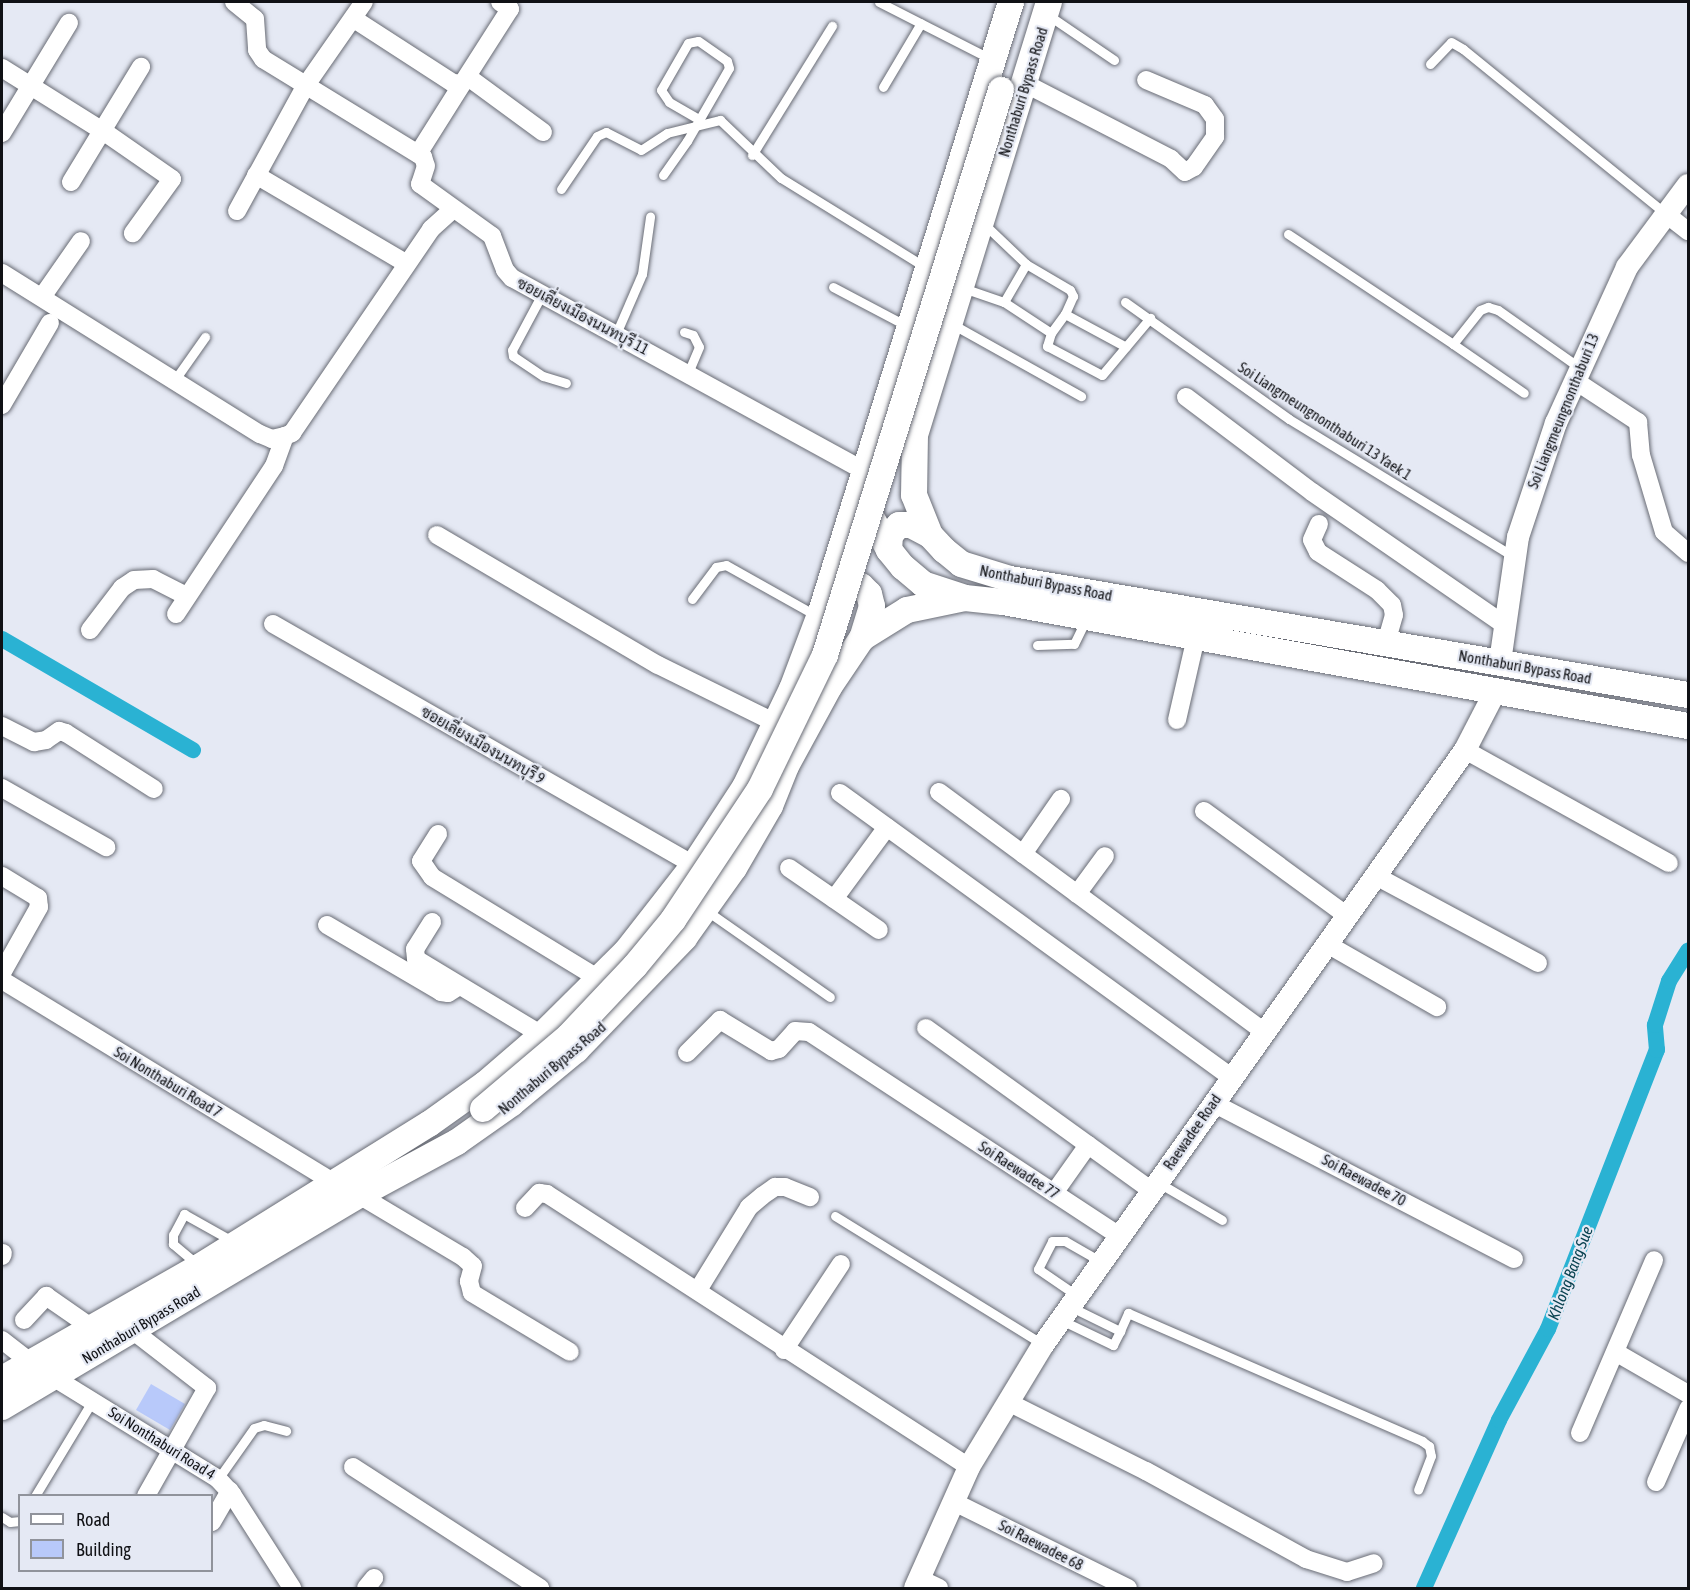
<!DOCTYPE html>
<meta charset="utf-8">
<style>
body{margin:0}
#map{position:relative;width:1690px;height:1590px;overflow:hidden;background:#e5e9f4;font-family:"Asap Condensed",Sarabun,sans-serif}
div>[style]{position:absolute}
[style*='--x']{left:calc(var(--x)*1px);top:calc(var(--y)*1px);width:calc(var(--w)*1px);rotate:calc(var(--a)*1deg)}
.canal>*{height:16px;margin:-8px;padding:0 8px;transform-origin:8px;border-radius:8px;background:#2ab2d3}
.building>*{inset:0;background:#b8c9fa}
.roads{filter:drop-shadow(0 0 2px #696c75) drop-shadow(0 0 2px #696c75)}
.service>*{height:9px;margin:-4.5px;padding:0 4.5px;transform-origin:4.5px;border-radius:4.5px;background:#fff}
.minor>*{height:18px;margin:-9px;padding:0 9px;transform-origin:9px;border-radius:9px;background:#fff}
.tertiary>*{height:22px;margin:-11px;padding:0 11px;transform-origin:11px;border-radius:11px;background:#fff}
.secondary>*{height:26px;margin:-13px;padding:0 13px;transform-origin:13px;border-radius:13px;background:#fff}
.bridges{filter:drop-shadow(0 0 2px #696c75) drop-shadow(0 0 2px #696c75)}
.secondary-bridge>*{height:26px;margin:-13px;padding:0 13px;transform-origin:13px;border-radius:13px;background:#fff}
span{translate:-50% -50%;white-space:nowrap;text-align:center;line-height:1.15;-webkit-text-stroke:4.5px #e5e9f4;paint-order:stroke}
.street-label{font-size:15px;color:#101115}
.water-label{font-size:16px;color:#0a4351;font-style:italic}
.frame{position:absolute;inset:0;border:3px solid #101115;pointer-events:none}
.legend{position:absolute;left:18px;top:1494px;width:195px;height:78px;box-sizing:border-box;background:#e5e9f4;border:2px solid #90939b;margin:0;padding:8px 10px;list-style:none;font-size:18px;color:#101115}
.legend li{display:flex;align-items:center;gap:12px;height:30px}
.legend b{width:30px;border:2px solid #90939b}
</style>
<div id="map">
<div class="canal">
<i style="--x:2;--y:639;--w:221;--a:30.2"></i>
<i style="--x:1424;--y:1588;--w:184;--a:-65.9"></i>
<i style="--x:1499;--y:1420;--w:103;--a:-61.7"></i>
<i style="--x:1548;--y:1329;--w:300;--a:-68.7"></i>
<i style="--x:1657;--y:1050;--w:25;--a:-95"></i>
<i style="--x:1655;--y:1025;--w:46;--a:-72.3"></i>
<i style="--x:1669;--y:981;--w:36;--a:-58"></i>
</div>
<div class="building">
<i style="clip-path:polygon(151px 1384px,185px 1404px,170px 1430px,136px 1410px)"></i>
</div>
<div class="roads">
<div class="service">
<i style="--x:879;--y:2;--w:126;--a:27"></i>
<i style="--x:1048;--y:15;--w:80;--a:34.3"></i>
<i style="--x:1430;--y:64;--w:30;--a:-46"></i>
<i style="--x:1451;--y:42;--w:14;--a:30"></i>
<i style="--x:1463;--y:49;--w:262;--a:39.1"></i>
<i style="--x:883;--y:87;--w:74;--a:-59.3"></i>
<i style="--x:752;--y:155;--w:152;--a:-58.2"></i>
<i style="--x:663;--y:175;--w:42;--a:-54.8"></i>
<i style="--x:687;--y:141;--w:84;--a:-60.1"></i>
<i style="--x:729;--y:68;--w:7;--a:-106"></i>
<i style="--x:727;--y:61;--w:35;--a:-145"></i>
<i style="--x:698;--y:41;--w:10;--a:169"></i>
<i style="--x:688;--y:43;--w:54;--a:119.9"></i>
<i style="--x:661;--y:90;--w:14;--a:56"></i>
<i style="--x:669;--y:102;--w:34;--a:30"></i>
<i style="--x:561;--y:189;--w:64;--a:-55.8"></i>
<i style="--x:597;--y:136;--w:10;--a:-24"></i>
<i style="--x:606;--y:132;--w:39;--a:27"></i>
<i style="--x:641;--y:150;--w:31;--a:-33"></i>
<i style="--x:667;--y:133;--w:55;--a:-13.8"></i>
<i style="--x:720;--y:120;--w:84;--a:43.6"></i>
<i style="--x:781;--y:178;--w:172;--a:31.7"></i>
<i style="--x:984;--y:224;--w:58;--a:43.6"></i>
<i style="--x:1026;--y:264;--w:51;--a:30.6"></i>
<i style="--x:1070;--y:290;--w:7;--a:63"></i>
<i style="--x:1073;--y:296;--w:20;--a:114"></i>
<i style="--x:1288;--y:234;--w:198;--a:33.7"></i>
<i style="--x:1453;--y:344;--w:43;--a:-51.5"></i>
<i style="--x:1480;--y:310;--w:9;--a:-21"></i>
<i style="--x:1488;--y:307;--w:10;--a:17"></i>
<i style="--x:1498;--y:310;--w:100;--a:35.3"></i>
<i style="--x:833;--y:287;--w:86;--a:27.8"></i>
<i style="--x:963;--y:288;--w:43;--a:18.9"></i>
<i style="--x:1004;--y:302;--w:56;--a:33.4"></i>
<i style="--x:1051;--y:333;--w:24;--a:-54"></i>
<i style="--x:1065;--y:314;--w:69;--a:28.4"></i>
<i style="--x:541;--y:296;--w:61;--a:118.2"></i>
<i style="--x:512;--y:350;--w:6;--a:81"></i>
<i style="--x:513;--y:356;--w:36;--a:34"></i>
<i style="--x:543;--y:376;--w:24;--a:17"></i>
<i style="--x:1004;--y:302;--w:44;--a:-59.9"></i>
<i style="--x:1125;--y:302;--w:201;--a:35.5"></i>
<i style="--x:1289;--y:419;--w:264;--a:31.5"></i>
<i style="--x:952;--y:324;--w:148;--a:29.2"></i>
<i style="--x:684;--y:332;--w:9;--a:18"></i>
<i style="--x:693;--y:335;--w:13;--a:63"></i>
<i style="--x:699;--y:347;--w:28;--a:113"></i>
<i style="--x:1051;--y:333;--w:14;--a:107"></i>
<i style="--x:1047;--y:346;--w:62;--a:27.8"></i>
<i style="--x:1102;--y:375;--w:75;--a:-49.9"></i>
<i style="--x:616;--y:334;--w:65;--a:-66.6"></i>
<i style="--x:642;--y:274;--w:58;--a:-82"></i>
<i style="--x:1453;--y:344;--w:86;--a:34.6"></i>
<i style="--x:174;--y:381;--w:54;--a:-54.8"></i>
<i style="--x:692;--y:599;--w:40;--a:-53"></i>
<i style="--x:716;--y:567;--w:10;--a:-11"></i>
<i style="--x:726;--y:565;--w:104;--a:29.3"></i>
<i style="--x:1037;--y:645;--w:37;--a:-2"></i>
<i style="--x:1074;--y:644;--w:28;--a:-64"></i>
<i style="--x:707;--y:911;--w:150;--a:35"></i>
<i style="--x:1159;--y:1183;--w:73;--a:30.4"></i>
<i style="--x:835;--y:1216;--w:243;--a:31.7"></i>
<i style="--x:198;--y:1265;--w:33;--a:-140"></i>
<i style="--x:173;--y:1244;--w:9;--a:-90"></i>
<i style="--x:173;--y:1235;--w:24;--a:-62"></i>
<i style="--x:184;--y:1214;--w:57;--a:29.2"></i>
<i style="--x:1076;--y:1295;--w:46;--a:-145.6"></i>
<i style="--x:1038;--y:1269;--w:31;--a:-63"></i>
<i style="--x:1052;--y:1241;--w:13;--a:0"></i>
<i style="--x:1065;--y:1241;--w:40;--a:29.7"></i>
<i style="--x:1071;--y:1307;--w:55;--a:26.1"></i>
<i style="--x:1120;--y:1331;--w:20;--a:-66"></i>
<i style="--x:1128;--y:1313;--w:321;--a:23.5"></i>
<i style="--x:1422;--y:1441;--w:9;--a:36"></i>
<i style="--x:1429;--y:1446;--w:10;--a:79"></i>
<i style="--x:1431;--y:1456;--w:36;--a:111"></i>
<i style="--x:1061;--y:1320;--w:58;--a:25.7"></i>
<i style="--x:1113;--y:1345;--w:16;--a:-63"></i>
<i style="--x:218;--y:1479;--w:62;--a:-54.8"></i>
<i style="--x:254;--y:1428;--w:10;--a:-17"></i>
<i style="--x:264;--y:1425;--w:23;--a:15"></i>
<i style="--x:35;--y:1496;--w:112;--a:-58.9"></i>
<i style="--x:2;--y:1517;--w:9;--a:32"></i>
<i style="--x:10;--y:1522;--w:10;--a:-6"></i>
</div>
<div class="minor">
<i style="--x:234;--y:2;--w:27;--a:39"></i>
<i style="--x:255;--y:19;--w:31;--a:86"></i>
<i style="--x:257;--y:50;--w:11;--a:56"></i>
<i style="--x:263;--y:59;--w:188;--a:31.5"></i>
<i style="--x:423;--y:157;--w:9;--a:72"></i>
<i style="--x:426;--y:166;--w:19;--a:108"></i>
<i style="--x:420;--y:184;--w:89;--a:35.8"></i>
<i style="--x:492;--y:236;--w:36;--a:69"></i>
<i style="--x:505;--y:270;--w:11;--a:49"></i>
<i style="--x:512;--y:278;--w:405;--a:28.7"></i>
<i style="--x:354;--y:19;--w:118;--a:32.9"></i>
<i style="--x:453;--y:83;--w:9;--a:6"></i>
<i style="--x:462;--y:84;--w:89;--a:-57.4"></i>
<i style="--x:510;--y:9;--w:12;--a:-145"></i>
<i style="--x:2;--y:68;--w:119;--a:32"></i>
<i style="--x:103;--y:131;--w:84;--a:34.8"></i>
<i style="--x:172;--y:179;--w:67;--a:125.8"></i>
<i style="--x:468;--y:77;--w:93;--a:36.3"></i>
<i style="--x:1026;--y:84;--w:163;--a:27.3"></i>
<i style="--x:1171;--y:159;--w:19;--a:43"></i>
<i style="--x:1185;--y:172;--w:10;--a:-29"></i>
<i style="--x:1194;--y:167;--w:37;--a:-55"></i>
<i style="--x:1215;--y:137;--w:18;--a:-90"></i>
<i style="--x:1215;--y:119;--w:17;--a:-126"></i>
<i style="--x:1205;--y:105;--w:64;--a:-157"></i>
<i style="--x:2;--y:133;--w:129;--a:-58.7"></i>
<i style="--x:418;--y:154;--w:83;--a:-57.8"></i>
<i style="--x:256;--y:175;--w:175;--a:30.5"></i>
<i style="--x:71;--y:182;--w:135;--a:-58.7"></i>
<i style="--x:237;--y:211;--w:144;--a:-61.3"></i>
<i style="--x:306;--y:85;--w:101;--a:-55.1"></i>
<i style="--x:1666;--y:214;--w:28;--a:38"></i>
<i style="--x:2;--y:273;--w:304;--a:32"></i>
<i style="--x:260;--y:434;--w:13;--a:23"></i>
<i style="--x:272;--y:439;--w:13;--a:-13"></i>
<i style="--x:42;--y:297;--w:68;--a:-55.1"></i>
<i style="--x:1574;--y:380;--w:77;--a:33.3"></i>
<i style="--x:1638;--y:422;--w:33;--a:85"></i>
<i style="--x:1641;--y:455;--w:80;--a:73.4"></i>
<i style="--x:1664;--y:532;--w:32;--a:41"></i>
<i style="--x:1186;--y:397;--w:158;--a:37"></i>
<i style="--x:1312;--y:492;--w:236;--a:34.6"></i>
<i style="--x:2;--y:405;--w:95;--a:-59.7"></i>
<i style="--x:1319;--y:524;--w:17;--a:114"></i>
<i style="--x:1312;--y:540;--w:13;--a:63"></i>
<i style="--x:1318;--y:552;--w:70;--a:32.8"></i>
<i style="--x:1377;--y:590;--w:21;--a:45"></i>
<i style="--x:1392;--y:605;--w:10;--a:79"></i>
<i style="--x:1394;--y:615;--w:29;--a:106"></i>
<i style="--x:437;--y:535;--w:256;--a:30.5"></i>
<i style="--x:658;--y:665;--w:131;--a:26.2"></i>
<i style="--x:176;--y:614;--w:178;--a:-56.5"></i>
<i style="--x:274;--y:466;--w:32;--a:-70"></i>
<i style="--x:285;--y:436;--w:8;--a:-23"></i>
<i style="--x:292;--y:433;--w:247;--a:-55.7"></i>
<i style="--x:431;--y:229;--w:28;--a:-42"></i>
<i style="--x:273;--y:624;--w:485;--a:29.8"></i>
<i style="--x:90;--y:630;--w:53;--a:-52.7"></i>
<i style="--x:122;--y:588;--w:14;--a:-34"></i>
<i style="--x:134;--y:580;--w:19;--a:-3"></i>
<i style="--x:153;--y:579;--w:38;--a:27"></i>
<i style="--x:1177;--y:720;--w:85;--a:-77.1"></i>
<i style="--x:2;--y:726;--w:36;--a:27"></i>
<i style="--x:34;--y:742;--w:12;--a:-9"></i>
<i style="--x:46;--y:740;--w:16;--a:-35"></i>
<i style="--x:59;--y:731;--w:7;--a:16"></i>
<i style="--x:66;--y:733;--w:104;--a:32.5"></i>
<i style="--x:1465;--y:750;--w:233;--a:29"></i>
<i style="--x:2;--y:788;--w:120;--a:29.6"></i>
<i style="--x:939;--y:792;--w:403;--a:36.4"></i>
<i style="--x:840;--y:793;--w:483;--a:36"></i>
<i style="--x:1204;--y:811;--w:176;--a:36.2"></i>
<i style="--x:438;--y:834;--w:32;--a:122"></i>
<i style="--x:421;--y:861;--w:19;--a:55"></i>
<i style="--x:432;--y:877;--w:196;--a:31.4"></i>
<i style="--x:1023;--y:854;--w:67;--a:-55.4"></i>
<i style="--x:789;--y:868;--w:109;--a:34.6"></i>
<i style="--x:1374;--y:875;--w:186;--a:28.2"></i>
<i style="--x:2;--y:876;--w:42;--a:31.4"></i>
<i style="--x:38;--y:898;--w:9;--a:84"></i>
<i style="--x:39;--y:907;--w:76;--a:119.3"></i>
<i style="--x:1077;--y:894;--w:47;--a:-53.6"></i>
<i style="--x:834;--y:899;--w:89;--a:-53.6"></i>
<i style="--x:432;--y:922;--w:32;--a:122"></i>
<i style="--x:415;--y:949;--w:10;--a:84"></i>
<i style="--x:416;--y:959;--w:147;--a:31.1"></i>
<i style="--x:327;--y:925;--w:132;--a:30.4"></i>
<i style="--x:441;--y:992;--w:7;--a:8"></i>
<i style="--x:448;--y:993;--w:13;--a:-32"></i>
<i style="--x:1327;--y:944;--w:127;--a:29.8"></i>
<i style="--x:2;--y:980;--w:390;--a:31.4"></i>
<i style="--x:926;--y:1028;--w:277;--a:35.8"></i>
<i style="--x:687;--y:1053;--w:47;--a:-45"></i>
<i style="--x:720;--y:1020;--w:60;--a:31.3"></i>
<i style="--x:771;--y:1051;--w:8;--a:-14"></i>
<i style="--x:779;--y:1049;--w:24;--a:-48"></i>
<i style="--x:795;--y:1031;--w:14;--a:4"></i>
<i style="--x:809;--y:1032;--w:371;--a:33.3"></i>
<i style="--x:1213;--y:1103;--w:339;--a:27.4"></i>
<i style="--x:1054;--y:1193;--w:59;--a:-54.7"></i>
<i style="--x:359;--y:1195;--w:121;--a:30.8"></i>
<i style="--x:463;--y:1257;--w:13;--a:42"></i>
<i style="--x:473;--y:1266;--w:16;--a:105"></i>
<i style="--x:469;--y:1281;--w:12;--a:76"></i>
<i style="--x:472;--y:1293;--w:114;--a:31"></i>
<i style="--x:525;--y:1208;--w:21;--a:-47"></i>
<i style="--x:539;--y:1193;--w:8;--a:7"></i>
<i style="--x:547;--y:1194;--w:503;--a:32.9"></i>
<i style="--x:2;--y:1256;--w:3;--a:-72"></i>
<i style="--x:698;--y:1290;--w:97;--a:-58.4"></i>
<i style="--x:749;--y:1207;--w:17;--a:-40"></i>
<i style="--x:762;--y:1196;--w:16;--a:-35"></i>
<i style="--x:775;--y:1187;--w:10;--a:0"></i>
<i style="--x:785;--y:1187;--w:27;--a:22"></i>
<i style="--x:24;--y:1320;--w:33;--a:-47"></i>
<i style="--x:46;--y:1296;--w:56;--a:34.8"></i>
<i style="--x:132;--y:1330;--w:95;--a:37.7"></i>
<i style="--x:207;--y:1388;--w:124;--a:119.5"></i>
<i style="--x:2;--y:1340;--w:36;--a:38"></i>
<i style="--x:784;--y:1350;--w:103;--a:-56.5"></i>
<i style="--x:1617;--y:1353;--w:82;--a:30"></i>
<i style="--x:53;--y:1377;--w:194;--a:31.7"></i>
<i style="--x:218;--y:1479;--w:21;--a:47"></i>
<i style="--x:232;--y:1494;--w:112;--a:57.4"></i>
<i style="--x:1008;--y:1402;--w:154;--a:26.6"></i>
<i style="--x:1146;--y:1471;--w:183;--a:28.8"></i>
<i style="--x:1306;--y:1559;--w:43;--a:17.6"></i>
<i style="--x:1347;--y:1572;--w:28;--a:-18"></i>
<i style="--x:1580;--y:1433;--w:188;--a:-66.8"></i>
<i style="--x:353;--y:1467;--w:223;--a:32.9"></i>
<i style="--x:1656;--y:1482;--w:80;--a:-66.3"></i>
<i style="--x:954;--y:1502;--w:194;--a:26.3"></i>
<i style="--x:212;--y:1522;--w:36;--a:-60"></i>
<i style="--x:920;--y:1579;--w:21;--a:25"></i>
<i style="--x:366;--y:1588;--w:13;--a:-51"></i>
</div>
<div class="tertiary">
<i style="--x:1500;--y:662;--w:126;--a:-81.8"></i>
<i style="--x:1518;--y:537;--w:120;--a:-71.6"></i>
<i style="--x:1556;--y:423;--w:171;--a:-65.5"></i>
<i style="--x:1627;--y:267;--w:102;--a:-53.4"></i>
<i style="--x:915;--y:1588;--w:133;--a:-65.9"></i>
<i style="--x:969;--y:1467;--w:143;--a:-58.8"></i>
<i style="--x:1043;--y:1345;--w:729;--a:-54.65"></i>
<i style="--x:1465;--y:750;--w:65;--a:-62.7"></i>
</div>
<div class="secondary">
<i style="--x:1049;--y:2;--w:452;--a:107.2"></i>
<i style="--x:915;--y:434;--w:61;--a:90.9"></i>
<i style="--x:914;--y:495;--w:43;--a:68.2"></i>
<i style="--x:930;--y:535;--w:21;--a:47"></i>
<i style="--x:944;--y:550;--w:22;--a:39"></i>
<i style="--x:961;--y:564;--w:51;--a:17"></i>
<i style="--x:1010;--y:579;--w:688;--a:9.71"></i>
<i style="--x:862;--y:500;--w:57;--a:61.6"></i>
<i style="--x:889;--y:550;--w:22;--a:51"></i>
<i style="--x:903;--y:567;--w:26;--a:40"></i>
<i style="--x:923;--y:584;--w:41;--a:18.4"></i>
<i style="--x:889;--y:550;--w:15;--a:-86"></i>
<i style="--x:890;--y:535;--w:13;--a:-48"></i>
<i style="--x:899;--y:525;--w:12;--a:0"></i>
<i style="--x:911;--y:525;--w:21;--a:28"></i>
<i style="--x:831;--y:602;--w:24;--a:-38"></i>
<i style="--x:850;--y:587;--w:11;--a:-5"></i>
<i style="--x:861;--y:586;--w:11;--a:45"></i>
<i style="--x:869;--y:594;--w:12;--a:76"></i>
<i style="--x:872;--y:606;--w:34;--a:107"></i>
<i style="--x:2;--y:1379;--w:227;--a:-29.6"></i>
<i style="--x:199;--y:1267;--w:271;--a:-31.9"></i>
<i style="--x:429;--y:1124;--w:69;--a:-35.5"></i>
<i style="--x:485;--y:1084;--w:75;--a:-40.7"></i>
<i style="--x:542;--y:1035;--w:118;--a:-44.7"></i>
<i style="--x:626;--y:952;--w:110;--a:-52"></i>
<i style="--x:694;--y:865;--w:93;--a:-56.8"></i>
<i style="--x:745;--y:787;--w:109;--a:-64.4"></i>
<i style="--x:792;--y:689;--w:82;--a:-69.4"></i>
<i style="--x:821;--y:612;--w:639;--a:-72.7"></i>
<i style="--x:2;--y:1407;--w:415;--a:-30.7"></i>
<i style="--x:359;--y:1195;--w:111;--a:-28.4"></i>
<i style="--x:457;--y:1142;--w:67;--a:-35.3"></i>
<i style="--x:512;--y:1103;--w:83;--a:-39.6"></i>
<i style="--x:576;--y:1050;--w:156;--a:-46"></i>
<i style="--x:684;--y:938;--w:86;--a:-54.5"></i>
<i style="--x:734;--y:868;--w:72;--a:-59.9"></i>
<i style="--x:770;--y:806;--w:43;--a:-68.2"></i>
<i style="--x:786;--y:766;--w:90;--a:-61.4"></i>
<i style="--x:829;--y:687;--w:59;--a:-56"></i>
<i style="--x:862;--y:638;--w:53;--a:-31.9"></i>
<i style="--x:907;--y:610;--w:59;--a:-11.7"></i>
<i style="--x:965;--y:598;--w:38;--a:6"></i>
<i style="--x:1003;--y:602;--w:696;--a:10.26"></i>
</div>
</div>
<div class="bridges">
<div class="secondary-bridge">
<i style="--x:483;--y:1109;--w:113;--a:-40.3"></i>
<i style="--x:569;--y:1036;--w:96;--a:-46.7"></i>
<i style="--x:635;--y:966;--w:60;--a:-50.4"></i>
<i style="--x:673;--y:920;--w:157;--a:-56.4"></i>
<i style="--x:760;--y:789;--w:149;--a:-64.1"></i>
<i style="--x:825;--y:655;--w:592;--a:-72.7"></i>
</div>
</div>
<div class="street-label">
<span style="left:1023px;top:92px;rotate:-73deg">Nonthaburi Bypass Road</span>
<span style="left:583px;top:316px;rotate:28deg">ซอยเลี่ยงเมืองนนทบุรี 11</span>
<span style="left:1563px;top:411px;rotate:-68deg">Soi Liangmeungnonthaburi 13</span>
<span style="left:1325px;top:421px;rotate:33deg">Soi Liangmeungnonthaburi 13 Yaek 1</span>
<span style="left:1046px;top:583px;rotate:11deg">Nonthaburi Bypass Road</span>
<span style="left:1525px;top:667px;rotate:10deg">Nonthaburi Bypass Road</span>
<span style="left:483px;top:745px;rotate:30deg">ซอยเลี่ยงเมืองนนทบุรี 9</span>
<span style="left:552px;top:1068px;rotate:-40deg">Nonthaburi Bypass Road</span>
<span style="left:168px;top:1082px;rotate:31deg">Soi Nonthaburi Road 7</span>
<span style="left:1192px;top:1132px;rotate:-55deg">Raewadee Road</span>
<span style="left:1019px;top:1170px;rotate:33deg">Soi Raewadee 77</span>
<span style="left:1364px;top:1180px;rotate:28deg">Soi Raewadee 70</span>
<span style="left:141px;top:1325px;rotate:-31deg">Nonthaburi Bypass Road</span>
<span style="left:162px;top:1443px;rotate:32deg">Soi Nonthaburi Road 4</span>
<span style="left:1041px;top:1545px;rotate:27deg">Soi Raewadee 68</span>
</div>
<div class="water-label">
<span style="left:1570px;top:1273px;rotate:-69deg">Khlong Bang Sue</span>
</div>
<div class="frame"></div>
<ul class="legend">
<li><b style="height:8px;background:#fff"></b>Road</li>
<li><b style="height:16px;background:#b8c9fa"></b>Building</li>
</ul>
</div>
